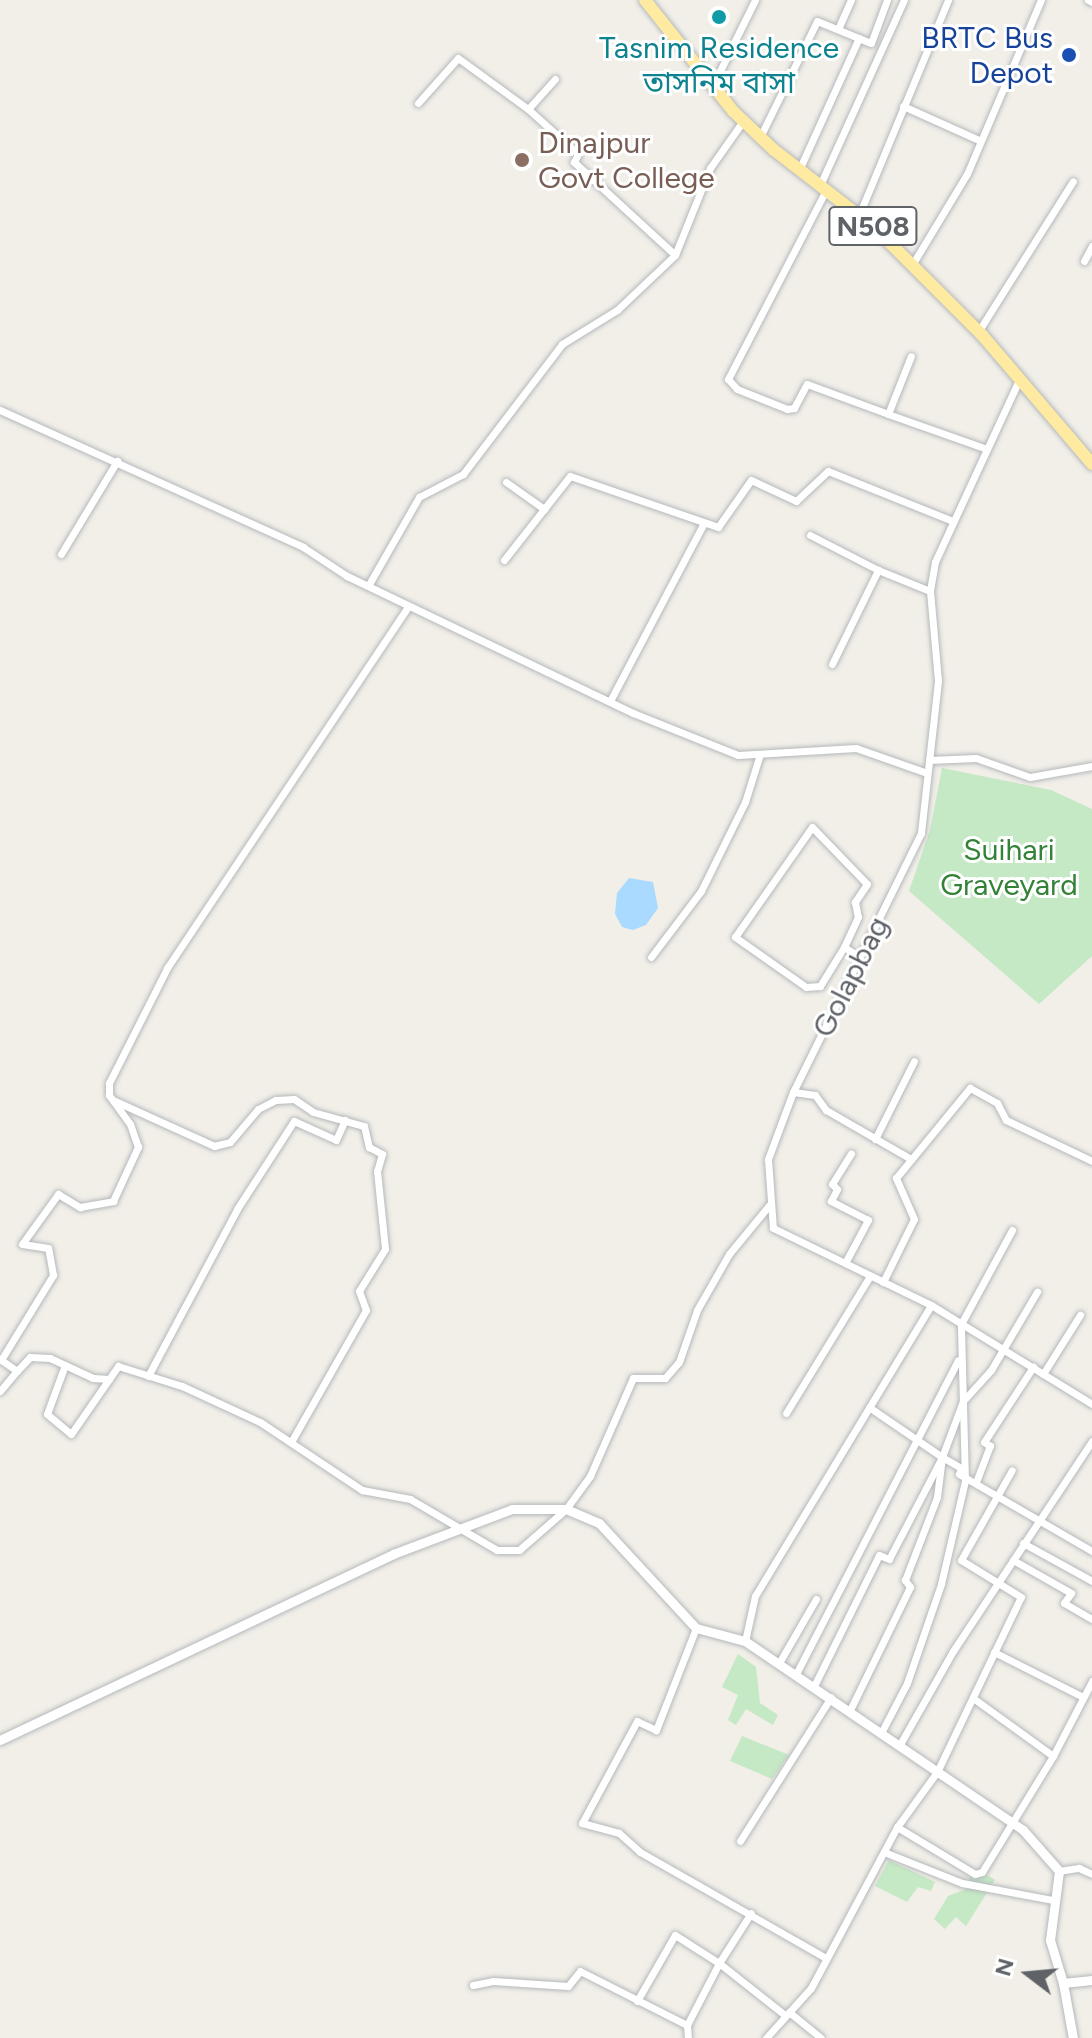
<!DOCTYPE html>
<meta charset="utf-8">
<style>
body{margin:0}
#map{position:relative;width:1092px;height:2038px;overflow:hidden;background:#f1efe8;font-family:Figtree,"Noto Sans Bengali",sans-serif}
div>[style]{position:absolute}
[style*='--x']{left:calc(var(--x)*1px);top:calc(var(--y)*1px);width:calc(var(--w)*1px);rotate:calc(var(--a)*1deg)}
.green>*{inset:0;background:#c5e8c5}
.water>*{inset:0;background:#aadaff}
.roads{filter:drop-shadow(0 0 2px #b5b8bc) drop-shadow(0 0 2px #b5b8bc)}
.minor>*{height:7px;margin:-3.5px;padding:0 3.5px;transform-origin:3.5px;border-radius:3.5px;background:#fff}
.tertiary>*{height:9px;margin:-4.5px;padding:0 4.5px;transform-origin:4.5px;border-radius:4.5px;background:#fff}
.trunk>*{height:12px;margin:-6px;padding:0 6px;transform-origin:6px;border-radius:6px;background:#feeaa1}
.dots>*{width:22px;height:22px;translate:-50% -50%;box-sizing:border-box;border:4px solid #fff;border-radius:50%}
span{translate:-50% -50%;white-space:nowrap;text-align:center;line-height:1.15;-webkit-text-stroke:6px #fff;paint-order:stroke}
.shield-label span{padding:2px 6px;background:#fff;border:2px solid;border-radius:6px;-webkit-text-stroke-width:0}
.shield-label{font-size:28px;color:#5f6368;font-weight:700}
.transit-label{font-size:30px;color:#164399}
.right{translate:-100% -50%;text-align:right}
.culture-label{font-size:30px;color:#0d838f}
.education-label{font-size:30px;color:#785e54}
.left{translate:0 -50%;text-align:left}
.park-label{font-size:30px;color:#348238}
.street-label{font-size:30px;color:#5f6368}
.north{position:absolute;left:988px;top:1934px;width:80px;height:80px;-webkit-text-stroke:6px #fff;paint-order:stroke;rotate:286deg;font-size:22px;font-weight:700;line-height:32px;text-align:center;color:#5f6368}
.north::after{content:'';display:block;margin:auto;width:28px;height:36px;background:#5f6368;clip-path:polygon(50% 0,100% 100%,50% 72%,0 100%)}
</style>
<div id="map">
<div class="green">
<i style="clip-path:polygon(942px 768px,1051px 790px,1092px 809px,1092px 956px,1039px 1004px,909px 891px,930px 830px)"></i>
<i style="clip-path:polygon(738px 1654px,756px 1667px,760px 1703px,778px 1715px,773px 1725px,746px 1709px,736px 1725px,728px 1720px,738px 1695px,722px 1687px)"></i>
<i style="clip-path:polygon(742px 1736px,789px 1755px,772px 1779px,730px 1761px)"></i>
<i style="clip-path:polygon(889px 1860px,935px 1882px,931px 1891px,918px 1887px,907px 1902px,875px 1886px)"></i>
<i style="clip-path:polygon(982px 1872px,995px 1880px,966px 1926px,956px 1917px,945px 1929px,934px 1919px,948px 1896px,969px 1888px,969px 1878px)"></i>
</div>
<div class="water">
<i style="clip-path:polygon(629px 878px,653px 882px,658px 908px,646px 925px,633px 930px,622px 927px,615px 914px,617px 893px)"></i>
</div>
<div class="roads">
<div class="minor">
<i style="--x:1088;--y:0;--w:4;--a:27"></i>
<i style="--x:838;--y:29;--w:32;--a:-66"></i>
<i style="--x:555;--y:79;--w:40;--a:132"></i>
<i style="--x:528;--y:109;--w:67;--a:42"></i>
<i style="--x:578;--y:154;--w:9;--a:117"></i>
<i style="--x:574;--y:162;--w:137;--a:42.6"></i>
<i style="--x:713;--y:85;--w:95;--a:-63.7"></i>
<i style="--x:418;--y:103;--w:60;--a:-48.4"></i>
<i style="--x:458;--y:58;--w:87;--a:36.1"></i>
<i style="--x:903;--y:106;--w:85;--a:24.2"></i>
<i style="--x:760;--y:137;--w:129;--a:-63.8"></i>
<i style="--x:817;--y:21;--w:58;--a:22.2"></i>
<i style="--x:871;--y:43;--w:46;--a:-69.6"></i>
<i style="--x:799;--y:170;--w:145;--a:-65.6"></i>
<i style="--x:820;--y:185;--w:203;--a:-65.6"></i>
<i style="--x:826;--y:190;--w:213;--a:117.4"></i>
<i style="--x:728;--y:379;--w:13;--a:48"></i>
<i style="--x:737;--y:389;--w:54;--a:21.8"></i>
<i style="--x:787;--y:409;--w:7;--a:-8"></i>
<i style="--x:794;--y:408;--w:27;--a:-62"></i>
<i style="--x:807;--y:384;--w:86;--a:20.3"></i>
<i style="--x:888;--y:414;--w:62;--a:-68.4"></i>
<i style="--x:859;--y:215;--w:233;--a:-67.5"></i>
<i style="--x:1084;--y:261;--w:17;--a:-62"></i>
<i style="--x:912;--y:265;--w:106;--a:-58.9"></i>
<i style="--x:967;--y:174;--w:189;--a:-67"></i>
<i style="--x:978;--y:332;--w:178;--a:-57.8"></i>
<i style="--x:1019;--y:380;--w:200;--a:114.8"></i>
<i style="--x:935;--y:562;--w:29;--a:100"></i>
<i style="--x:930;--y:591;--w:90;--a:84.9"></i>
<i style="--x:938;--y:681;--w:153;--a:96.4"></i>
<i style="--x:921;--y:833;--w:289;--a:116.3"></i>
<i style="--x:793;--y:1092;--w:72;--a:110.5"></i>
<i style="--x:768;--y:1159;--w:69;--a:85.9"></i>
<i style="--x:773;--y:1228;--w:176;--a:26"></i>
<i style="--x:931;--y:1305;--w:189;--a:31.6"></i>
<i style="--x:0;--y:410;--w:333;--a:24.3"></i>
<i style="--x:303;--y:547;--w:53;--a:33.4"></i>
<i style="--x:347;--y:576;--w:317;--a:25.6"></i>
<i style="--x:633;--y:713;--w:113;--a:21.8"></i>
<i style="--x:738;--y:755;--w:118;--a:-3.4"></i>
<i style="--x:856;--y:748;--w:75;--a:19.4"></i>
<i style="--x:888;--y:414;--w:105;--a:19.5"></i>
<i style="--x:506;--y:482;--w:47;--a:35.4"></i>
<i style="--x:544;--y:509;--w:42;--a:-51.8"></i>
<i style="--x:570;--y:476;--w:157;--a:19"></i>
<i style="--x:718;--y:527;--w:57;--a:-54.9"></i>
<i style="--x:751;--y:480;--w:50;--a:25"></i>
<i style="--x:796;--y:501;--w:44;--a:-43.2"></i>
<i style="--x:828;--y:471;--w:135;--a:21.8"></i>
<i style="--x:810;--y:535;--w:76;--a:27.2"></i>
<i style="--x:61;--y:554;--w:109;--a:-58.9"></i>
<i style="--x:504;--y:560;--w:65;--a:-51.9"></i>
<i style="--x:368;--y:586;--w:103;--a:-60.2"></i>
<i style="--x:419;--y:497;--w:50;--a:-27.6"></i>
<i style="--x:463;--y:474;--w:163;--a:-52.7"></i>
<i style="--x:562;--y:344;--w:65;--a:-31.7"></i>
<i style="--x:617;--y:310;--w:80;--a:-43.5"></i>
<i style="--x:675;--y:255;--w:94;--a:-68.1"></i>
<i style="--x:710;--y:168;--w:57;--a:-54.9"></i>
<i style="--x:832;--y:664;--w:105;--a:-63.9"></i>
<i style="--x:878;--y:570;--w:56;--a:22"></i>
<i style="--x:610;--y:701;--w:201;--a:-62.2"></i>
<i style="--x:929;--y:760;--w:47;--a:-2.4"></i>
<i style="--x:976;--y:758;--w:57;--a:19.4"></i>
<i style="--x:1030;--y:777;--w:63;--a:-10.1"></i>
<i style="--x:844;--y:947;--w:46;--a:121.6"></i>
<i style="--x:820;--y:986;--w:14;--a:176"></i>
<i style="--x:806;--y:987;--w:87;--a:-144.8"></i>
<i style="--x:735;--y:937;--w:134;--a:-55"></i>
<i style="--x:812;--y:827;--w:79;--a:46"></i>
<i style="--x:867;--y:884;--w:22;--a:124"></i>
<i style="--x:855;--y:902;--w:15;--a:79"></i>
<i style="--x:858;--y:917;--w:33;--a:115"></i>
<i style="--x:844;--y:947;--w:17;--a:33"></i>
<i style="--x:651;--y:957;--w:83;--a:-52.9"></i>
<i style="--x:701;--y:891;--w:99;--a:-63.7"></i>
<i style="--x:745;--y:802;--w:50;--a:-72.6"></i>
<i style="--x:793;--y:1092;--w:22;--a:8"></i>
<i style="--x:815;--y:1095;--w:19;--a:54"></i>
<i style="--x:826;--y:1110;--w:98;--a:30"></i>
<i style="--x:115;--y:1101;--w:109;--a:24.4"></i>
<i style="--x:214;--y:1146;--w:16;--a:-14"></i>
<i style="--x:230;--y:1142;--w:43;--a:-49.7"></i>
<i style="--x:258;--y:1109;--w:20;--a:-27"></i>
<i style="--x:276;--y:1100;--w:18;--a:-3"></i>
<i style="--x:294;--y:1099;--w:23;--a:34"></i>
<i style="--x:313;--y:1112;--w:53;--a:15.4"></i>
<i style="--x:364;--y:1126;--w:22;--a:77"></i>
<i style="--x:369;--y:1147;--w:15;--a:28"></i>
<i style="--x:382;--y:1154;--w:18;--a:106"></i>
<i style="--x:377;--y:1171;--w:78;--a:84.1"></i>
<i style="--x:385;--y:1249;--w:49;--a:121.8"></i>
<i style="--x:359;--y:1291;--w:20;--a:70"></i>
<i style="--x:366;--y:1310;--w:152;--a:119.6"></i>
<i style="--x:875;--y:1139;--w:87;--a:-63.4"></i>
<i style="--x:845;--y:1263;--w:49;--a:-61.9"></i>
<i style="--x:868;--y:1220;--w:42;--a:-152.8"></i>
<i style="--x:831;--y:1201;--w:13;--a:-63"></i>
<i style="--x:837;--y:1189;--w:7;--a:-135"></i>
<i style="--x:832;--y:1184;--w:36;--a:-58"></i>
<i style="--x:883;--y:1282;--w:70;--a:-63.8"></i>
<i style="--x:914;--y:1219;--w:45;--a:-113.7"></i>
<i style="--x:896;--y:1178;--w:117;--a:-50.6"></i>
<i style="--x:970;--y:1088;--w:31;--a:29"></i>
<i style="--x:997;--y:1103;--w:19;--a:62"></i>
<i style="--x:1006;--y:1120;--w:95;--a:25.5"></i>
<i style="--x:65;--y:1365;--w:52;--a:110.2"></i>
<i style="--x:47;--y:1414;--w:31;--a:40"></i>
<i style="--x:71;--y:1434;--w:83;--a:-55.3"></i>
<i style="--x:118;--y:1366;--w:67;--a:17.4"></i>
<i style="--x:182;--y:1386;--w:86;--a:24.8"></i>
<i style="--x:260;--y:1422;--w:123;--a:33.7"></i>
<i style="--x:362;--y:1490;--w:49;--a:10.6"></i>
<i style="--x:410;--y:1499;--w:101;--a:30.4"></i>
<i style="--x:497;--y:1550;--w:22;--a:0"></i>
<i style="--x:519;--y:1550;--w:62;--a:-41.1"></i>
<i style="--x:566;--y:1509;--w:41;--a:-54"></i>
<i style="--x:590;--y:1476;--w:107;--a:-66.3"></i>
<i style="--x:633;--y:1378;--w:32;--a:0"></i>
<i style="--x:665;--y:1378;--w:21;--a:-49"></i>
<i style="--x:679;--y:1362;--w:55;--a:-70.9"></i>
<i style="--x:697;--y:1310;--w:64;--a:-60.3"></i>
<i style="--x:729;--y:1254;--w:66;--a:-50.5"></i>
<i style="--x:1043;--y:1374;--w:70;--a:-57.9"></i>
<i style="--x:148;--y:1376;--w:189;--a:-61.9"></i>
<i style="--x:237;--y:1209;--w:105;--a:-57.1"></i>
<i style="--x:294;--y:1121;--w:46;--a:24.3"></i>
<i style="--x:336;--y:1140;--w:22;--a:-66"></i>
<i style="--x:109;--y:1379;--w:16;--a:-176"></i>
<i style="--x:93;--y:1378;--w:47;--a:-155.1"></i>
<i style="--x:50;--y:1358;--w:20;--a:-177"></i>
<i style="--x:30;--y:1357;--w:19;--a:133"></i>
<i style="--x:17;--y:1371;--w:19;--a:-145"></i>
<i style="--x:1;--y:1360;--w:100;--a:-58.5"></i>
<i style="--x:53;--y:1275;--w:27;--a:-100"></i>
<i style="--x:48;--y:1248;--w:26;--a:-171"></i>
<i style="--x:22;--y:1244;--w:62;--a:-54.2"></i>
<i style="--x:58;--y:1194;--w:26;--a:31"></i>
<i style="--x:80;--y:1207;--w:34;--a:-10"></i>
<i style="--x:113;--y:1201;--w:60;--a:-65.2"></i>
<i style="--x:138;--y:1147;--w:24;--a:-109"></i>
<i style="--x:130;--y:1124;--w:36;--a:-126"></i>
<i style="--x:109;--y:1095;--w:12;--a:-90"></i>
<i style="--x:109;--y:1083;--w:129;--a:-63.2"></i>
<i style="--x:167;--y:968;--w:435;--a:-56.3"></i>
<i style="--x:0;--y:1391;--w:26;--a:-50"></i>
<i style="--x:786;--y:1413;--w:161;--a:-58.5"></i>
<i style="--x:942;--y:1457;--w:22;--a:30"></i>
<i style="--x:961;--y:1468;--w:6;--a:108"></i>
<i style="--x:959;--y:1474;--w:154;--a:30.1"></i>
<i style="--x:976;--y:1482;--w:39;--a:-69"></i>
<i style="--x:990;--y:1446;--w:7;--a:-146"></i>
<i style="--x:984;--y:1442;--w:90;--a:-56.8"></i>
<i style="--x:1023;--y:1543;--w:79;--a:28.8"></i>
<i style="--x:1013;--y:1560;--w:67;--a:29.6"></i>
<i style="--x:1071;--y:1593;--w:12;--a:125"></i>
<i style="--x:1064;--y:1603;--w:32;--a:30"></i>
<i style="--x:696;--y:1628;--w:110;--a:111.4"></i>
<i style="--x:656;--y:1730;--w:21;--a:-155"></i>
<i style="--x:637;--y:1721;--w:116;--a:118.3"></i>
<i style="--x:582;--y:1823;--w:38;--a:15"></i>
<i style="--x:619;--y:1833;--w:28;--a:42"></i>
<i style="--x:640;--y:1852;--w:214;--a:29.7"></i>
<i style="--x:745;--y:1641;--w:46;--a:-77.5"></i>
<i style="--x:755;--y:1596;--w:340;--a:-58.8"></i>
<i style="--x:994;--y:1652;--w:100;--a:26.8"></i>
<i style="--x:779;--y:1663;--w:74;--a:-60"></i>
<i style="--x:796;--y:1674;--w:353;--a:-62.7"></i>
<i style="--x:814;--y:1686;--w:146;--a:-63.6"></i>
<i style="--x:879;--y:1555;--w:11;--a:22"></i>
<i style="--x:889;--y:1559;--w:115;--a:-62.5"></i>
<i style="--x:942;--y:1457;--w:88;--a:-145.6"></i>
<i style="--x:973;--y:1698;--w:99;--a:35.9"></i>
<i style="--x:850;--y:1710;--w:137;--a:-64"></i>
<i style="--x:910;--y:1587;--w:9;--a:-126"></i>
<i style="--x:905;--y:1580;--w:89;--a:-68.9"></i>
<i style="--x:937;--y:1497;--w:40;--a:-82.9"></i>
<i style="--x:942;--y:1457;--w:60;--a:-69.4"></i>
<i style="--x:963;--y:1401;--w:42;--a:-47.9"></i>
<i style="--x:991;--y:1370;--w:91;--a:-59.5"></i>
<i style="--x:881;--y:1733;--w:56;--a:-62.5"></i>
<i style="--x:907;--y:1683;--w:105;--a:-71"></i>
<i style="--x:941;--y:1584;--w:106;--a:-76.9"></i>
<i style="--x:965;--y:1481;--w:157;--a:-91.5"></i>
<i style="--x:961;--y:1324;--w:107;--a:-61.5"></i>
<i style="--x:899;--y:1746;--w:109;--a:-60.4"></i>
<i style="--x:953;--y:1651;--w:252;--a:-56.5"></i>
<i style="--x:897;--y:1827;--w:68;--a:-54"></i>
<i style="--x:937;--y:1772;--w:194;--a:-64.4"></i>
<i style="--x:1021;--y:1597;--w:70;--a:-148.3"></i>
<i style="--x:961;--y:1560;--w:103;--a:-60.5"></i>
<i style="--x:740;--y:1841;--w:170;--a:-57.7"></i>
<i style="--x:884;--y:1852;--w:84;--a:21.7"></i>
<i style="--x:962;--y:1883;--w:93;--a:10.6"></i>
<i style="--x:1059;--y:1871;--w:20;--a:-9"></i>
<i style="--x:1079;--y:1868;--w:14;--a:25"></i>
<i style="--x:473;--y:1985;--w:20;--a:-11"></i>
<i style="--x:493;--y:1981;--w:75;--a:3.8"></i>
<i style="--x:568;--y:1986;--w:19;--a:-51"></i>
<i style="--x:580;--y:1971;--w:120;--a:26.8"></i>
<i style="--x:687;--y:2025;--w:13;--a:86"></i>
<i style="--x:637;--y:2001;--w:76;--a:-60.1"></i>
<i style="--x:675;--y:1935;--w:52;--a:32.5"></i>
<i style="--x:719;--y:1963;--w:59;--a:-57.4"></i>
<i style="--x:789;--y:2012;--w:41;--a:39.1"></i>
<i style="--x:687;--y:2025;--w:70;--a:-62.7"></i>
<i style="--x:719;--y:1963;--w:85;--a:38.3"></i>
<i style="--x:766;--y:2038;--w:67;--a:-48"></i>
<i style="--x:811;--y:1988;--w:183;--a:-61.9"></i>
<i style="--x:897;--y:1827;--w:91;--a:31.1"></i>
<i style="--x:975;--y:1874;--w:7;--a:-16"></i>
<i style="--x:982;--y:1872;--w:136;--a:-58.5"></i>
<i style="--x:1053;--y:1756;--w:85;--a:-62.5"></i>
</div>
<div class="tertiary">
<i style="--x:0;--y:1740;--w:435;--a:-25.3"></i>
<i style="--x:393;--y:1554;--w:127;--a:-20.7"></i>
<i style="--x:512;--y:1509;--w:54;--a:0"></i>
<i style="--x:566;--y:1509;--w:36;--a:23"></i>
<i style="--x:599;--y:1523;--w:143;--a:47.3"></i>
<i style="--x:696;--y:1628;--w:51;--a:14.9"></i>
<i style="--x:745;--y:1641;--w:336;--a:34.2"></i>
<i style="--x:1023;--y:1830;--w:55;--a:48.7"></i>
<i style="--x:1059;--y:1871;--w:70;--a:97.4"></i>
<i style="--x:1050;--y:1940;--w:45;--a:73.2"></i>
<i style="--x:1063;--y:1983;--w:29;--a:-6"></i>
<i style="--x:1063;--y:1983;--w:56;--a:79.7"></i>
</div>
<div class="trunk">
<i style="--x:645;--y:0;--w:142;--a:51.6"></i>
<i style="--x:733;--y:111;--w:57;--a:43.6"></i>
<i style="--x:774;--y:150;--w:128;--a:37.7"></i>
<i style="--x:875;--y:228;--w:151;--a:45"></i>
<i style="--x:982;--y:335;--w:170;--a:49.5"></i>
</div>
</div>
<div class="dots">
<i style="left:719px;top:17px;background:#0f9aa8"></i>
<i style="left:1069px;top:55px;background:#1a4fb4"></i>
<i style="left:522px;top:160px;background:#8d6e63"></i>
</div>
<div class="shield-label">
<span style="left:873px;top:226px">N508</span>
</div>
<div class="transit-label">
<span class="right" style="left:1053px;top:55px">BRTC Bus<br>Depot</span>
</div>
<div class="culture-label">
<span style="left:719px;top:65px">Tasnim Residence<br>তাসনিম বাসা</span>
</div>
<div class="education-label">
<span class="left" style="left:538px;top:160px">Dinajpur<br>Govt College</span>
</div>
<div class="park-label">
<span style="left:1009px;top:867px">Suihari<br>Graveyard</span>
</div>
<div class="street-label">
<span style="left:851px;top:977px;rotate:-63deg">Golapbag</span>
</div>
<div class="north">N</div>
</div>
